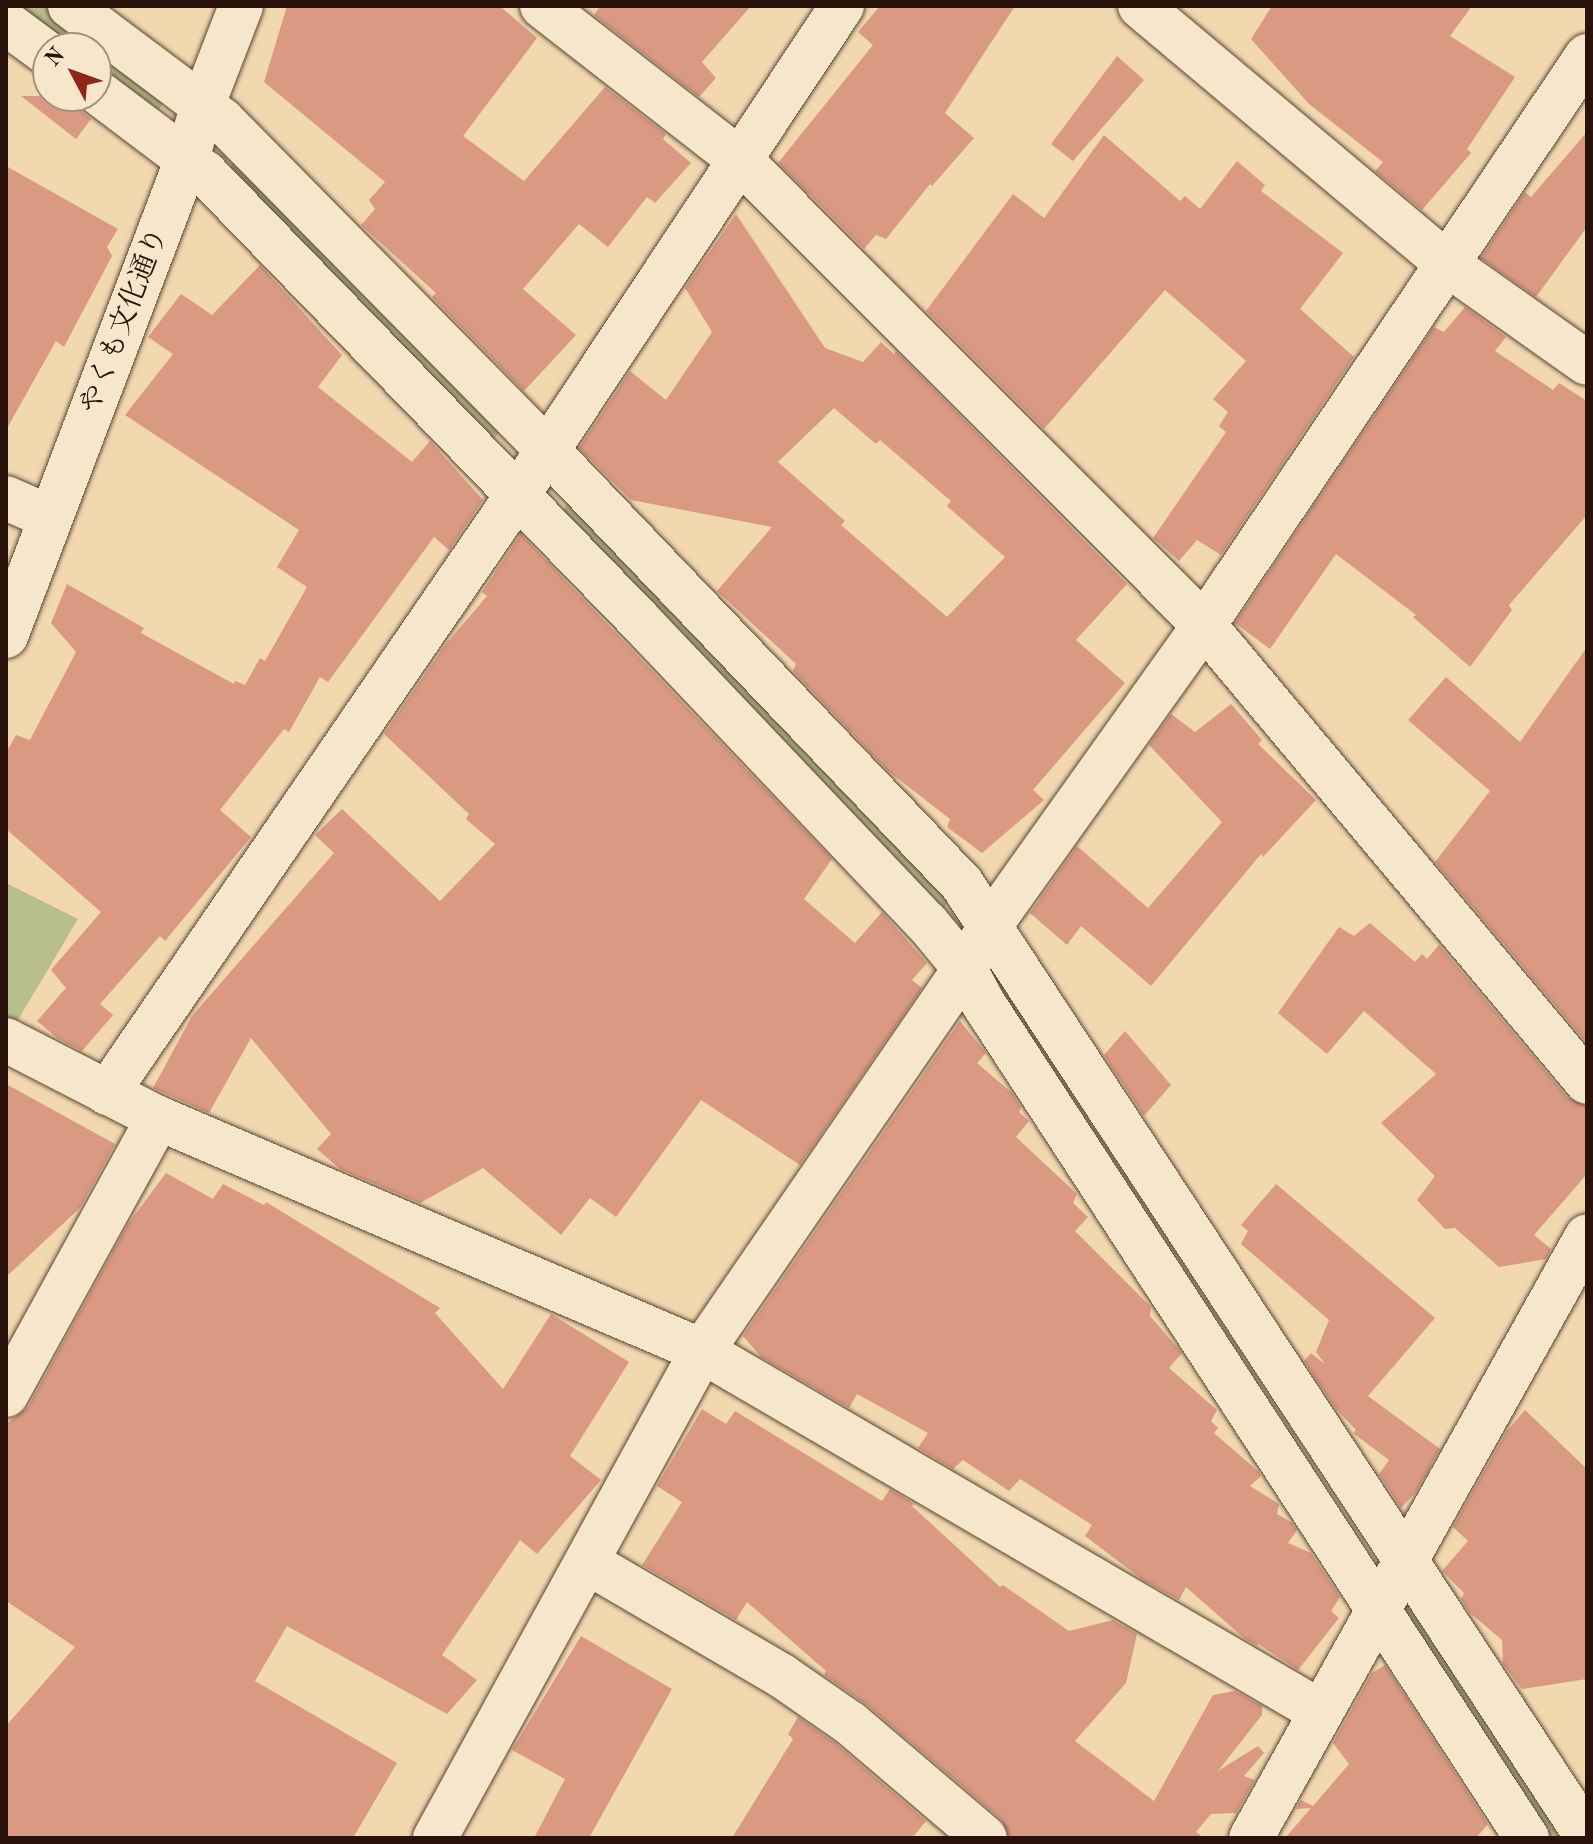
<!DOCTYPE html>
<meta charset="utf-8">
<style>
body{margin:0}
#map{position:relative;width:1593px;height:1844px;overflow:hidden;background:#f1d8af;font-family:"Old Standard TT","Noto Serif JP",serif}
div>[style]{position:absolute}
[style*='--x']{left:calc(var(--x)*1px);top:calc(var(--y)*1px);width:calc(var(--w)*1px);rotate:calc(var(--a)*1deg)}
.green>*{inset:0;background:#b8bf8c}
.building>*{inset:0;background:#da9983}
.roads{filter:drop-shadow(0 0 2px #5a4433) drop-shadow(0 0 2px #5a4433)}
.street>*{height:44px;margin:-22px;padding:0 22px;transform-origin:22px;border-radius:22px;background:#f6e6cb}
.secondary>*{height:44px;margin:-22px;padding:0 22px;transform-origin:22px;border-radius:22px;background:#f6e6cb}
span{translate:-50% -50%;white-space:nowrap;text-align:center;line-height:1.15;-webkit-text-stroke:6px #f6e6cb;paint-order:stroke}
.street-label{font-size:28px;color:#28120a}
.frame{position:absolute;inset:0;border:8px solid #28120a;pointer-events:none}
.north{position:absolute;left:32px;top:32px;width:80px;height:80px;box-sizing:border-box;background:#f6e6cb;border:2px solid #a4917e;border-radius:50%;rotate:311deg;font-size:22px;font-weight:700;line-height:32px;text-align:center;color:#28120a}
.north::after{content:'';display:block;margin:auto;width:28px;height:36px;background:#8f2418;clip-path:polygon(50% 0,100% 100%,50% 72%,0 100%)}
</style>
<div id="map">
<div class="green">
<i style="clip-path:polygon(6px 6px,56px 6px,164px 100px,158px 112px,96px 79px,96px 48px,54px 48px)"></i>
<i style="clip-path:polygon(234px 161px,500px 432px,492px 440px,229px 170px)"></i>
<i style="clip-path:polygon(568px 503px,951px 898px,942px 911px,558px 518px)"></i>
<i style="clip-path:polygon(6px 883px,78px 919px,9px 1035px,6px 1034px)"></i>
<i style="clip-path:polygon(1410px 1597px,1578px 1838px,1539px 1838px,1397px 1609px)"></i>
</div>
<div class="building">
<i style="clip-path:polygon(287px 6px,500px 6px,537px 38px,463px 136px,524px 181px,605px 87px,666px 134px,663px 139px,691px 163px,655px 203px,647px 197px,608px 247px,579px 224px,523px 289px,576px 335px,524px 391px,432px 297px,436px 293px,361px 225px,375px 209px,369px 200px,385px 182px,264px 82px)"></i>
<i style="clip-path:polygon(600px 6px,751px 6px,702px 62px,716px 78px,699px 97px,594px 15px)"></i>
<i style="clip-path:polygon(880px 6px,1015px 6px,945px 113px,974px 138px,932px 186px,930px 184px,886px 239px,876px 235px,864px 249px,778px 163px,873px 45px,858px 32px)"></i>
<i style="clip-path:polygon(1272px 6px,1472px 6px,1450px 36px,1515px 77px,1467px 149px,1471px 153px,1422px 210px,1375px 171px,1383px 162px,1309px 104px,1251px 39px)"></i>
<i style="clip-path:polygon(1117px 56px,1144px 80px,1073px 161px,1051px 144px)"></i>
<i style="clip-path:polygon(21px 96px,72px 96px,80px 110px,91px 119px,76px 139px)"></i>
<i style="clip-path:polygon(1587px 132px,1587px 227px,1536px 297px,1481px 258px,1525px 192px,1531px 197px)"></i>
<i style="clip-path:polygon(1104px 135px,1180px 201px,1185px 196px,1200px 209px,1237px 161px,1265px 185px,1261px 191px,1343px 253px,1300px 309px,1354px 357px,1221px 555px,1197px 540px,1179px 561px,1153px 538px,1226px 432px,1219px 426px,1228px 412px,1213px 399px,1246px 361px,1165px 290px,1044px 429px,926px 311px,1013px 194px,1044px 218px)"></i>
<i style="clip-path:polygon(6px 166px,118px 229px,107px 247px,112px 256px,64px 347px,56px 341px,6px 430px)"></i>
<i style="clip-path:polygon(evenodd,736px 214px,825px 348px,863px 362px,881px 342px,894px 354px,896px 351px,1127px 584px,1076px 640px,1125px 683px,1033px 790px,1044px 800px,982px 853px,947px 827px,950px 819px,888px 771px,793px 671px,796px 664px,717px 591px,772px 527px,631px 500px,579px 448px,630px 371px,666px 400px,712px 332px,685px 288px,736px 214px,834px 408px,876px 444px,880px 440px,951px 501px,947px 506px,1005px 557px,947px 617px,841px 525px,845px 521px,778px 462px,834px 408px)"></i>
<i style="clip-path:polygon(260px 265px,342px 355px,318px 387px,412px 462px,430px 441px,483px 500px,449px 550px,434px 537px,328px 682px,320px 677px,289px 732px,284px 729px,220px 810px,251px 837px,165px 941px,160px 936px,100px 1004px,113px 1015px,82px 1051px,57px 1038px,37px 1021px,66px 988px,51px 970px,101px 912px,6px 829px,6px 753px,16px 735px,30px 740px,76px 652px,51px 623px,67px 584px,144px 628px,141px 633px,234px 684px,235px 681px,245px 685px,260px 658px,265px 661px,307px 587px,277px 567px,299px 530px,125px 415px,173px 354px,148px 337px,181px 294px,212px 315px)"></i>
<i style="clip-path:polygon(1465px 307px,1506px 337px,1495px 351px,1553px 390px,1559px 383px,1587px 401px,1587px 515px,1509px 605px,1512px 610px,1470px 667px,1413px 617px,1416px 615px,1336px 554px,1270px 649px,1235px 623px,1434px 327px,1444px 332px)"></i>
<i style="clip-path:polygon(521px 534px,832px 859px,804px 899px,855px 943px,882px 912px,927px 963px,912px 980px,922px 988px,800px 1165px,701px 1100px,616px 1217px,590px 1198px,561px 1235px,483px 1168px,420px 1203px,340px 1169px,317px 1149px,331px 1134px,251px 1038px,209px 1113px,153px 1088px,192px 1016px,334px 853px,315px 835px,342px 809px,440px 901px,495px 844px,466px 819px,469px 814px,384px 734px,446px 644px,487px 596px,482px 592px)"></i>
<i style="clip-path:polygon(1587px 647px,1587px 1043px,1435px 862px,1490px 791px,1408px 720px,1446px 677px,1520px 742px)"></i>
<i style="clip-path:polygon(1231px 704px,1262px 740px,1258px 744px,1316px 800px,1263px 857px,1261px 854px,1151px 986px,1081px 926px,1067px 945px,1030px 913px,1077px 846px,1148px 908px,1222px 822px,1149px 745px,1171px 714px,1195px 732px)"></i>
<i style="clip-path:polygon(1370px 923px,1415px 962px,1422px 954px,1427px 959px,1439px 945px,1568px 1098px,1587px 1106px,1587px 1174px,1534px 1235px,1551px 1249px,1546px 1259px,1499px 1267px,1455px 1228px,1445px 1229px,1417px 1200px,1435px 1176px,1381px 1123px,1436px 1074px,1364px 1011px,1327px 1054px,1278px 1013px,1339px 927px,1354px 936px)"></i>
<i style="clip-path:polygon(960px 1021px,986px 1053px,977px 1063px,1012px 1093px,1021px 1107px,1019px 1112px,1029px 1121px,1016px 1137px,1077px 1194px,1073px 1203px,1088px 1217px,1075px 1231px,1151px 1307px,1150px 1316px,1182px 1353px,1169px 1368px,1217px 1410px,1211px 1421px,1218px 1428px,1214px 1433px,1259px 1472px,1261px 1476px,1250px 1486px,1279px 1504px,1277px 1514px,1291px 1522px,1297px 1530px,1288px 1543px,1311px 1553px,1340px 1597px,1331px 1611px,1339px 1618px,1298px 1670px,1257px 1643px,1258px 1646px,1245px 1639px,1186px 1587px,1179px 1600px,1143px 1580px,1085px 1536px,1092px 1525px,1020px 1479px,1009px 1491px,963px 1460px,953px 1469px,918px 1448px,928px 1433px,857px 1394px,849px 1408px,761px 1357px,743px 1336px)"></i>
<i style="clip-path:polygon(1125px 1031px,1171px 1085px,1144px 1116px,1104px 1055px)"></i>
<i style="clip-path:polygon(6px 1084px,115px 1144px,80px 1208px,6px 1277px)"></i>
<i style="clip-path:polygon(166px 1173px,213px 1199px,223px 1184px,264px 1205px,266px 1202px,440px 1308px,435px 1313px,503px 1389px,551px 1314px,629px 1362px,570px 1456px,601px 1480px,537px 1554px,520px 1540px,442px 1655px,477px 1680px,447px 1714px,287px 1626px,255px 1681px,397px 1763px,353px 1838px,6px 1838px,6px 1726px,75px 1647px,6px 1601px,6px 1424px,28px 1407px,128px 1224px)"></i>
<i style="clip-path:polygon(1276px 1184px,1435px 1318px,1368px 1396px,1440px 1449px,1416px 1492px,1401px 1508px,1379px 1474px,1389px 1460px,1353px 1433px,1356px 1430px,1336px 1409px,1304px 1361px,1311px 1353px,1325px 1364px,1316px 1352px,1329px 1320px,1241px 1244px,1248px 1231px,1241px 1225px)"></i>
<i style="clip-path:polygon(702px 1409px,726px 1424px,735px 1411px,882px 1501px,890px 1489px,914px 1504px,902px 1514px,912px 1506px,1000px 1587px,1003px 1585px,1069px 1631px,1113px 1620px,1137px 1634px,1126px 1683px,1075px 1741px,1154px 1801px,1213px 1695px,1235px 1691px,1262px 1706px,1262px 1715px,1218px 1771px,1258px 1746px,1264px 1753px,1244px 1776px,1255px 1780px,1236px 1813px,1211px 1814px,1196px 1832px,1204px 1838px,1009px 1838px,1001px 1819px,866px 1704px,824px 1675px,826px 1671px,747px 1602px,736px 1620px,642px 1565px,682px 1502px,657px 1486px)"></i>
<i style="clip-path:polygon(1525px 1410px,1587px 1469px,1587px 1679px,1522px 1689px,1503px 1664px,1502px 1640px,1469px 1612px,1461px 1599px,1464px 1593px,1442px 1571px,1468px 1541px,1453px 1527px,1507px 1431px)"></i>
<i style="clip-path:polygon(581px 1636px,672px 1689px,589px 1838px,534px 1838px,565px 1779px,512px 1750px)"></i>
<i style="clip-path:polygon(1385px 1665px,1488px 1824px,1476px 1838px,1285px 1838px,1311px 1808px,1296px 1809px,1301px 1800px,1313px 1806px,1349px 1764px,1333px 1743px,1372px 1673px)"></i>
<i style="clip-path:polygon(798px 1717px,835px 1743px,926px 1821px,912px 1838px,732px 1838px,793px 1739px,788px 1734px)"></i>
</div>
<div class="roads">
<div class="street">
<i style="--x:70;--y:6;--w:191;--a:36.9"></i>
<i style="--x:223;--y:121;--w:462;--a:45.4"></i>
<i style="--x:547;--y:450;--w:600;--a:46.28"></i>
<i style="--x:962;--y:884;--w:1140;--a:56.74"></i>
<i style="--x:542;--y:6;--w:251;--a:37.9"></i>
<i style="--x:740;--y:160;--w:657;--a:45.06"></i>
<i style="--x:1204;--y:625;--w:596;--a:50.03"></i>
<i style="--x:1140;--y:6;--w:401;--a:40"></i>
<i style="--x:1447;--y:264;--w:171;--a:35.3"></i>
<i style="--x:6;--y:23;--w:52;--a:36.4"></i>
<i style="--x:96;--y:91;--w:136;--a:37"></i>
<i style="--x:205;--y:173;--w:623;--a:45.85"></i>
<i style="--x:639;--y:620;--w:418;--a:46.5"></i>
<i style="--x:927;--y:923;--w:60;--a:50.4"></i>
<i style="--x:965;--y:969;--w:38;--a:62"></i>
<i style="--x:983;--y:1003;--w:997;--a:56.92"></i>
<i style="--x:6;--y:498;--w:47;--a:23.8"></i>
<i style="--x:6;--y:1040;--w:171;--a:27.2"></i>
<i style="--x:158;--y:1118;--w:592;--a:23.19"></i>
<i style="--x:702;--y:1351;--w:714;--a:30.26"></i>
<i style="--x:107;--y:1093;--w:749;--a:-55.55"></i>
<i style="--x:531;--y:475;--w:563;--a:-56.45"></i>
<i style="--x:6;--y:1395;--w:316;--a:-61.2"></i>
<i style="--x:587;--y:1562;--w:226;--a:30.3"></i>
<i style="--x:782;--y:1676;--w:83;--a:34.7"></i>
<i style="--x:850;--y:1723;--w:177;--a:40.4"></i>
<i style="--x:435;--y:1838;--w:555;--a:-61.27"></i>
<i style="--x:702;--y:1351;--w:464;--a:-55.5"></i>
<i style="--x:965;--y:969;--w:52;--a:-60"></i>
<i style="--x:991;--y:924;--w:367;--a:-54.5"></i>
<i style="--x:1204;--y:625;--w:686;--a:-56.06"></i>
<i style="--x:1251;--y:1838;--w:689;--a:-60.83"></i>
</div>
<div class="secondary">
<i style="--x:6;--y:636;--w:510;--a:-69.22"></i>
<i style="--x:187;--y:159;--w:57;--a:-73.8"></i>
<i style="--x:203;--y:104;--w:105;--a:-68.8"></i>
</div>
</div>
<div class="street-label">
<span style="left:125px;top:321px;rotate:-69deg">やくも文化通り</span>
</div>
<div class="frame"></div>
<div class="north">N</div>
</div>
